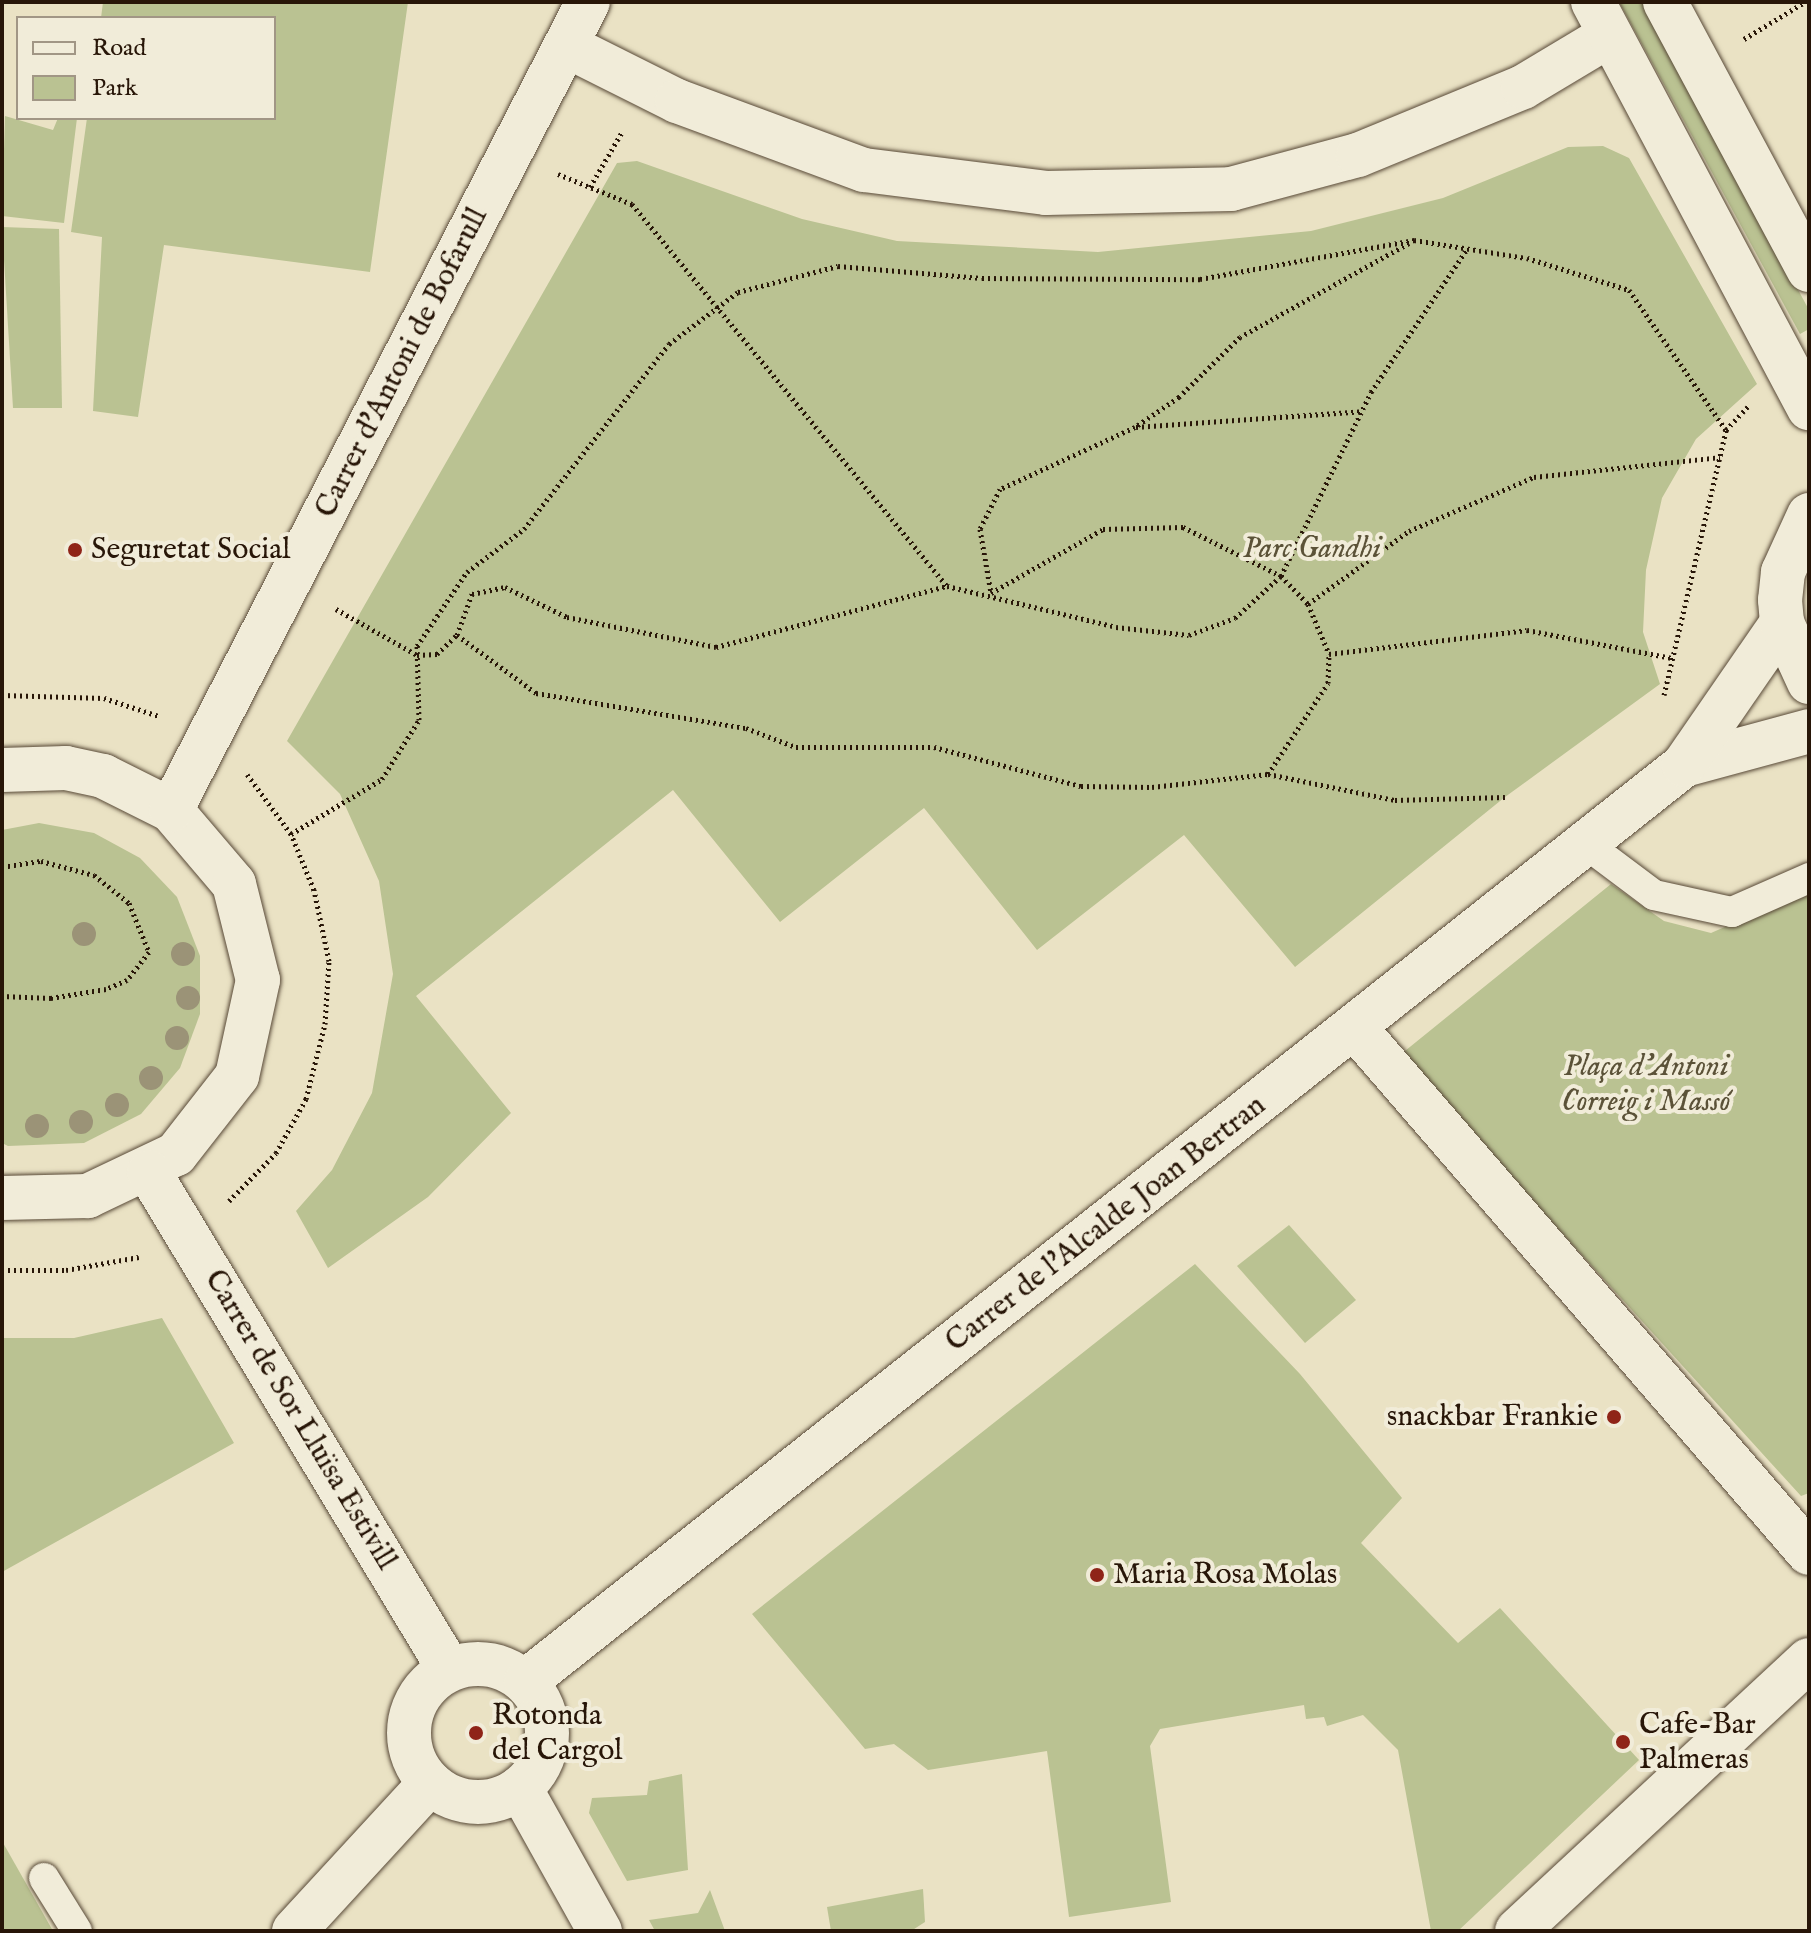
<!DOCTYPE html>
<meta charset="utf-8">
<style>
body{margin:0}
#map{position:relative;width:1811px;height:1933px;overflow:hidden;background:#eae2c4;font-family:"IM FELL English",serif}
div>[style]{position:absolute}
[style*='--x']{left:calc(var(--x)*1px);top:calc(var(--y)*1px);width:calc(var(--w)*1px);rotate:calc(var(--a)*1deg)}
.green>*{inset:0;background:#bac292}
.path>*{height:5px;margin-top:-2.5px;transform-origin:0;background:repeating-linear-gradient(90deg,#281608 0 2px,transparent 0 6px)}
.roads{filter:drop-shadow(0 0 2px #584937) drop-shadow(0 0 2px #584937)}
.lane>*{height:30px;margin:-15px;padding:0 15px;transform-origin:15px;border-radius:15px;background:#f1ecd9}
.street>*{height:44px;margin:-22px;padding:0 22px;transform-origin:22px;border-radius:22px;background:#f1ecd9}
.street>.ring{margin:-22px;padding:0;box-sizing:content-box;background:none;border:44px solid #f1ecd9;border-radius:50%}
.secondary>*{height:44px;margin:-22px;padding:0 22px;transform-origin:22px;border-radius:22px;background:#f1ecd9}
.trees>*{width:24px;height:24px;margin:-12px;border-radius:50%;background:#9b9377}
.dots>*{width:22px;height:22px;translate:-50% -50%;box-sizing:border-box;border:4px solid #f1ecd9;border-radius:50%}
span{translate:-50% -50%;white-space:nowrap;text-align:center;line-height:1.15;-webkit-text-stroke:8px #f1ecd9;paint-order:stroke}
.street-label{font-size:30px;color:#281608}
.park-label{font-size:30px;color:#5b5238;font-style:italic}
.poi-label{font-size:30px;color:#281608}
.left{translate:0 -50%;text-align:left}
.right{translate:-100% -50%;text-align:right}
.frame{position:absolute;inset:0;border:4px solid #281608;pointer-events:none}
.legend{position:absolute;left:16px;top:16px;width:260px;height:104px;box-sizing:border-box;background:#f1ecd9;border:2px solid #a19685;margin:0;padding:10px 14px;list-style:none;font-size:24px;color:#281608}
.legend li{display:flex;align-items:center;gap:16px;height:40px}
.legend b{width:40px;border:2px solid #a19685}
</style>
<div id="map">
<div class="green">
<i style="clip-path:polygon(103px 2px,408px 2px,370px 272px,164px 245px,138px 417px,93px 411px,102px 237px,71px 232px,87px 118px,274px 118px,274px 18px,101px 18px)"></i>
<i style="clip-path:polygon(1619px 2px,1643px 2px,1809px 310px,1809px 329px,1800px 334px)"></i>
<i style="clip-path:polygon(5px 116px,53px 130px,58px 118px,77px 118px,64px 223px,2px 216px)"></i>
<i style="clip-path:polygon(1603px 146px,1629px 158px,1757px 384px,1696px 439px,1662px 498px,1646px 570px,1643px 632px,1660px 684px,1505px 797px,1295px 967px,1184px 835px,1037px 950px,924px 808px,780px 922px,673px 790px,416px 996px,511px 1113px,428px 1197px,328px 1268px,296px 1211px,332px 1170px,372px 1093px,393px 974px,379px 881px,340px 794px,287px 741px,617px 163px,637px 161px,802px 219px,897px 241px,1098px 252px,1311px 231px,1443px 198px,1568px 147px)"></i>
<i style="clip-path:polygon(2px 227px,59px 229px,62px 408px,13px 408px)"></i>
<i style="clip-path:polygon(39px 823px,94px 833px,140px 858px,177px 897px,200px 956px,200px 1014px,180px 1068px,141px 1114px,84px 1143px,8px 1146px,2px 1143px,2px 830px)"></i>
<i style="clip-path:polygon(1611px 884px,1664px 921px,1711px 933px,1809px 890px,1809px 1493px,1801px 1496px,1400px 1055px)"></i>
<i style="clip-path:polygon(1289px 1225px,1356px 1300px,1305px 1343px,1237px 1266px)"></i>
<i style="clip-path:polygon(1195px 1264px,1300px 1374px,1402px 1498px,1361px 1543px,1458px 1643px,1500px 1608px,1639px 1760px,1458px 1931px,1431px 1931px,1398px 1750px,1363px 1715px,1327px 1726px,1324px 1717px,1306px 1719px,1304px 1705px,1160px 1729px,1150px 1746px,1171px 1902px,1069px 1917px,1047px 1751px,928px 1770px,894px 1744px,865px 1749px,752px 1614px)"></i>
<i style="clip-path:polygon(162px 1318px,234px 1443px,2px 1572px,2px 1338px,74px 1338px)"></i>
<i style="clip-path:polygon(682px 1774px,688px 1870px,627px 1881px,589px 1813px,592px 1798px,647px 1795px,649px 1781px)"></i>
<i style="clip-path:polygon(2px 1841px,53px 1931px,2px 1931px)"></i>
<i style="clip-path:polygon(923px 1889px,925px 1922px,911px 1931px,831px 1931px,827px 1907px)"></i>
<i style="clip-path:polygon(710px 1890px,725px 1931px,655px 1931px,649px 1920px,698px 1913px)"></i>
</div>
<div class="path">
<i style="--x:1744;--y:39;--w:71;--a:-31.2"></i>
<i style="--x:558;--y:174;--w:80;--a:22.1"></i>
<i style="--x:632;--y:204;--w:495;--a:50.5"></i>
<i style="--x:590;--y:187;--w:64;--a:-59.8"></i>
<i style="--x:1409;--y:243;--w:193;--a:150.9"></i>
<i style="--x:1240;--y:337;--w:86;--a:135.5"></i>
<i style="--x:1179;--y:397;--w:53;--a:145.7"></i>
<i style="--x:1135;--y:427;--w:149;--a:155.3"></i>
<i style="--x:1000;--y:489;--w:45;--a:116.6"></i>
<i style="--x:980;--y:529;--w:65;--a:80.2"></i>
<i style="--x:991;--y:593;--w:129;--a:-29.7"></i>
<i style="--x:1103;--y:529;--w:80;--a:-1.4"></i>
<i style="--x:1183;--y:527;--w:110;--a:26.6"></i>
<i style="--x:1281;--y:576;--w:205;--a:-63.9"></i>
<i style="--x:1371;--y:392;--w:172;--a:-56.1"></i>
<i style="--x:1136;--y:427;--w:227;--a:-4"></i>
<i style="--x:1308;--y:604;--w:125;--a:-35.9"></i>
<i style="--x:1409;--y:531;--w:136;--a:-23.4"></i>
<i style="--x:1534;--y:477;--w:187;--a:-6.1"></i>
<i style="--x:336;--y:609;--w:93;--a:29.6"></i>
<i style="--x:417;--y:655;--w:20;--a:-3"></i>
<i style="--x:437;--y:654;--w:28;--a:-44"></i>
<i style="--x:457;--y:635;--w:44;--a:-69.9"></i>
<i style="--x:472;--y:594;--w:34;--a:-12"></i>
<i style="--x:505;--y:587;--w:69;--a:25.8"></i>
<i style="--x:567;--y:617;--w:152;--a:11.4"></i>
<i style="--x:716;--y:647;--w:239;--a:-14.8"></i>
<i style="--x:947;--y:586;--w:174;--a:13.6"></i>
<i style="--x:1116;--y:627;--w:73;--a:6.3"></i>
<i style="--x:1189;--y:635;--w:49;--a:-20.3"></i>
<i style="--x:1235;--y:618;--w:62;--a:-42.4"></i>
<i style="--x:1281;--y:576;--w:39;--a:46"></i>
<i style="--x:1308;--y:604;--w:54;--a:67.2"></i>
<i style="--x:1329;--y:654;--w:199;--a:-6.9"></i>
<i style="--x:1527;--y:630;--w:149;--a:10.9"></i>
<i style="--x:457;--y:635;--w:98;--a:36.3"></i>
<i style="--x:536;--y:693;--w:213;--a:9.5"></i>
<i style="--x:746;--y:728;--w:53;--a:20.8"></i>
<i style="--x:796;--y:747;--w:138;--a:0"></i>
<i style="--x:934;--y:747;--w:152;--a:14.9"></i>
<i style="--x:1081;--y:786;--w:71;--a:0.8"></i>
<i style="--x:1152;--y:787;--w:117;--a:-6.4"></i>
<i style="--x:1268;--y:774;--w:130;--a:11.6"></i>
<i style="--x:1395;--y:800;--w:110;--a:-1.6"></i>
<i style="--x:2;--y:695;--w:102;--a:1.7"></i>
<i style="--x:104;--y:698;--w:58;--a:18.1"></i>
<i style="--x:1664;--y:695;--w:272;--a:-76.8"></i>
<i style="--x:1726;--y:430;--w:34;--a:-47"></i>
<i style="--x:1268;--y:774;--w:109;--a:-56.6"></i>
<i style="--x:1328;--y:683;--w:29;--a:-88"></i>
<i style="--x:291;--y:834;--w:106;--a:-31.1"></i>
<i style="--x:382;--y:779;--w:70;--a:-57.9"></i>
<i style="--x:419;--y:720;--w:74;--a:-91.5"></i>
<i style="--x:417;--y:646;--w:89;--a:-56"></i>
<i style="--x:467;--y:572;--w:71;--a:-37"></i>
<i style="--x:524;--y:529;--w:235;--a:-51.9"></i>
<i style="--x:669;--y:344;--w:86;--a:-37"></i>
<i style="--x:738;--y:292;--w:103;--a:-14.6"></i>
<i style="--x:838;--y:266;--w:144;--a:4.8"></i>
<i style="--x:982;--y:278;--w:218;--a:0.3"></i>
<i style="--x:1200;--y:279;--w:218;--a:-10.3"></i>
<i style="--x:1414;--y:240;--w:114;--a:9.1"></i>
<i style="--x:1527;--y:258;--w:107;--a:17.4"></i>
<i style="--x:1629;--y:290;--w:170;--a:55.3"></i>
<i style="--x:2;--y:867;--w:39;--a:-9"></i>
<i style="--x:41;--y:861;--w:55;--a:14.8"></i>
<i style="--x:94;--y:875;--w:45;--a:38.7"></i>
<i style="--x:129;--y:903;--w:53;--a:67.8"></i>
<i style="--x:149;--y:952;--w:36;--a:128"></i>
<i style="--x:127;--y:980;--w:23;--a:157"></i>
<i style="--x:106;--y:989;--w:56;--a:170.7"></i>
<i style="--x:51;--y:998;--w:49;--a:-177.7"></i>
<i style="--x:229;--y:1201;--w:67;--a:-45.6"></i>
<i style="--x:276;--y:1153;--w:62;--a:-60.9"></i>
<i style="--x:306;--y:1099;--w:77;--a:-75.8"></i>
<i style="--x:325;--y:1024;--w:63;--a:-86.4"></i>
<i style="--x:329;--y:961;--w:73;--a:-101.9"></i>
<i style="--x:314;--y:890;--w:61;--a:-112.3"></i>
<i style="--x:291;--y:834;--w:74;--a:-126.3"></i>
<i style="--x:2;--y:1270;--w:64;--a:0"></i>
<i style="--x:66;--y:1270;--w:74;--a:-10.1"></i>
</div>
<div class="roads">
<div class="lane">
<i style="--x:1586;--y:844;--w:85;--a:36.9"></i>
<i style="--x:1654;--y:895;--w:80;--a:12.3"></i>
<i style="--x:1732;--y:912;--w:84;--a:-23.8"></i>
<i style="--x:44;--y:1878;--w:62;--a:58.1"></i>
</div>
<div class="street">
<i style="--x:567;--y:46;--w:123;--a:26.6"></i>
<i style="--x:677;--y:101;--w:199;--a:20.3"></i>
<i style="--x:864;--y:170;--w:183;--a:7.2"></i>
<i style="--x:1046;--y:193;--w:185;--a:-1.2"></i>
<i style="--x:1231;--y:189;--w:131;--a:-15"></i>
<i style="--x:1358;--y:155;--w:178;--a:-22.4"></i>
<i style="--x:1523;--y:87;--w:101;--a:-30.9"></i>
<i style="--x:1684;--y:765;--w:130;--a:-15.2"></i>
<i style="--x:2;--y:770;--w:64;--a:-1.8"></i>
<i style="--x:66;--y:768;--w:38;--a:12"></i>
<i style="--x:103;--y:776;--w:76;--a:26.6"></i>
<i style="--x:171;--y:810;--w:97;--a:49.6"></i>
<i style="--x:234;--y:884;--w:99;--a:76"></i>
<i style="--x:258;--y:980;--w:98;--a:102.3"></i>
<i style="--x:237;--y:1076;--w:99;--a:128"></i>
<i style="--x:176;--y:1154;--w:98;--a:154.5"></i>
<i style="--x:88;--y:1196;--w:86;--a:178.7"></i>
<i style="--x:171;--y:810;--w:909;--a:-62.7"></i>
<i style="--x:1355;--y:1028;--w:694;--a:49.15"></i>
<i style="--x:149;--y:1172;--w:581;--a:58.88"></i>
<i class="ring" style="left:409px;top:1664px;width:94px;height:94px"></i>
<i style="--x:526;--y:1681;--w:1476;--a:-38.34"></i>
<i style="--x:1684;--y:765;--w:173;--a:-55.4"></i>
<i style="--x:520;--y:1788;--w:164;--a:60.8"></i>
<i style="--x:294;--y:1931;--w:201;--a:-47.4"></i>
<i style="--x:1517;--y:1931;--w:398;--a:-42.9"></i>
</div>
<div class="secondary">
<i style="--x:1593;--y:2;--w:460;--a:62"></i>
<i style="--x:1665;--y:2;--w:304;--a:61.8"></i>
<i style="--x:1809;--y:515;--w:63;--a:114.5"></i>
<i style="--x:1783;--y:572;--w:28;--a:96"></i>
<i style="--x:1780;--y:600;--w:23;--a:85"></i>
<i style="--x:1782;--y:623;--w:65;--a:65.4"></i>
</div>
</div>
<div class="trees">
<i style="left:84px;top:934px"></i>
<i style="left:183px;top:954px"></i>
<i style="left:188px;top:998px"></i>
<i style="left:177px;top:1038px"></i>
<i style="left:151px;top:1078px"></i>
<i style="left:117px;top:1105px"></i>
<i style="left:81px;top:1122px"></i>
<i style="left:37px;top:1126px"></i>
</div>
<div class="dots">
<i style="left:75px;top:550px;background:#8f2418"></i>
<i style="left:1614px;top:1417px;background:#8f2418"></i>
<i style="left:1097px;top:1575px;background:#8f2418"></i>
<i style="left:476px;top:1733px;background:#8f2418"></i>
<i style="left:1623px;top:1742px;background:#8f2418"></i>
</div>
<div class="street-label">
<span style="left:402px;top:363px;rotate:-63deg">Carrer d'Antoni de Bofarull</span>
<span style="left:1106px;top:1224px;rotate:-38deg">Carrer de l'Alcalde Joan Bertran</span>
<span style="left:300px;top:1420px;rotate:59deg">Carrer de Sor Lluïsa Estivill</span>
</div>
<div class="park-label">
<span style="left:1312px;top:549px">Parc Gandhi</span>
<span style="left:1646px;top:1084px">Plaça d'Antoni<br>Correig i Massó</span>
</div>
<div class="poi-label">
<span class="left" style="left:91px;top:550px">Seguretat Social</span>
<span class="right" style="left:1598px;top:1417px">snackbar Frankie</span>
<span class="left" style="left:1113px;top:1575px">Maria Rosa Molas</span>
<span class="left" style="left:492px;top:1733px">Rotonda<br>del Cargol</span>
<span class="left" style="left:1639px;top:1742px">Cafe-Bar<br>Palmeras</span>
</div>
<div class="frame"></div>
<ul class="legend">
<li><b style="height:10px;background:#f1ecd9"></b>Road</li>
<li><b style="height:22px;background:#bac292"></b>Park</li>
</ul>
</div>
